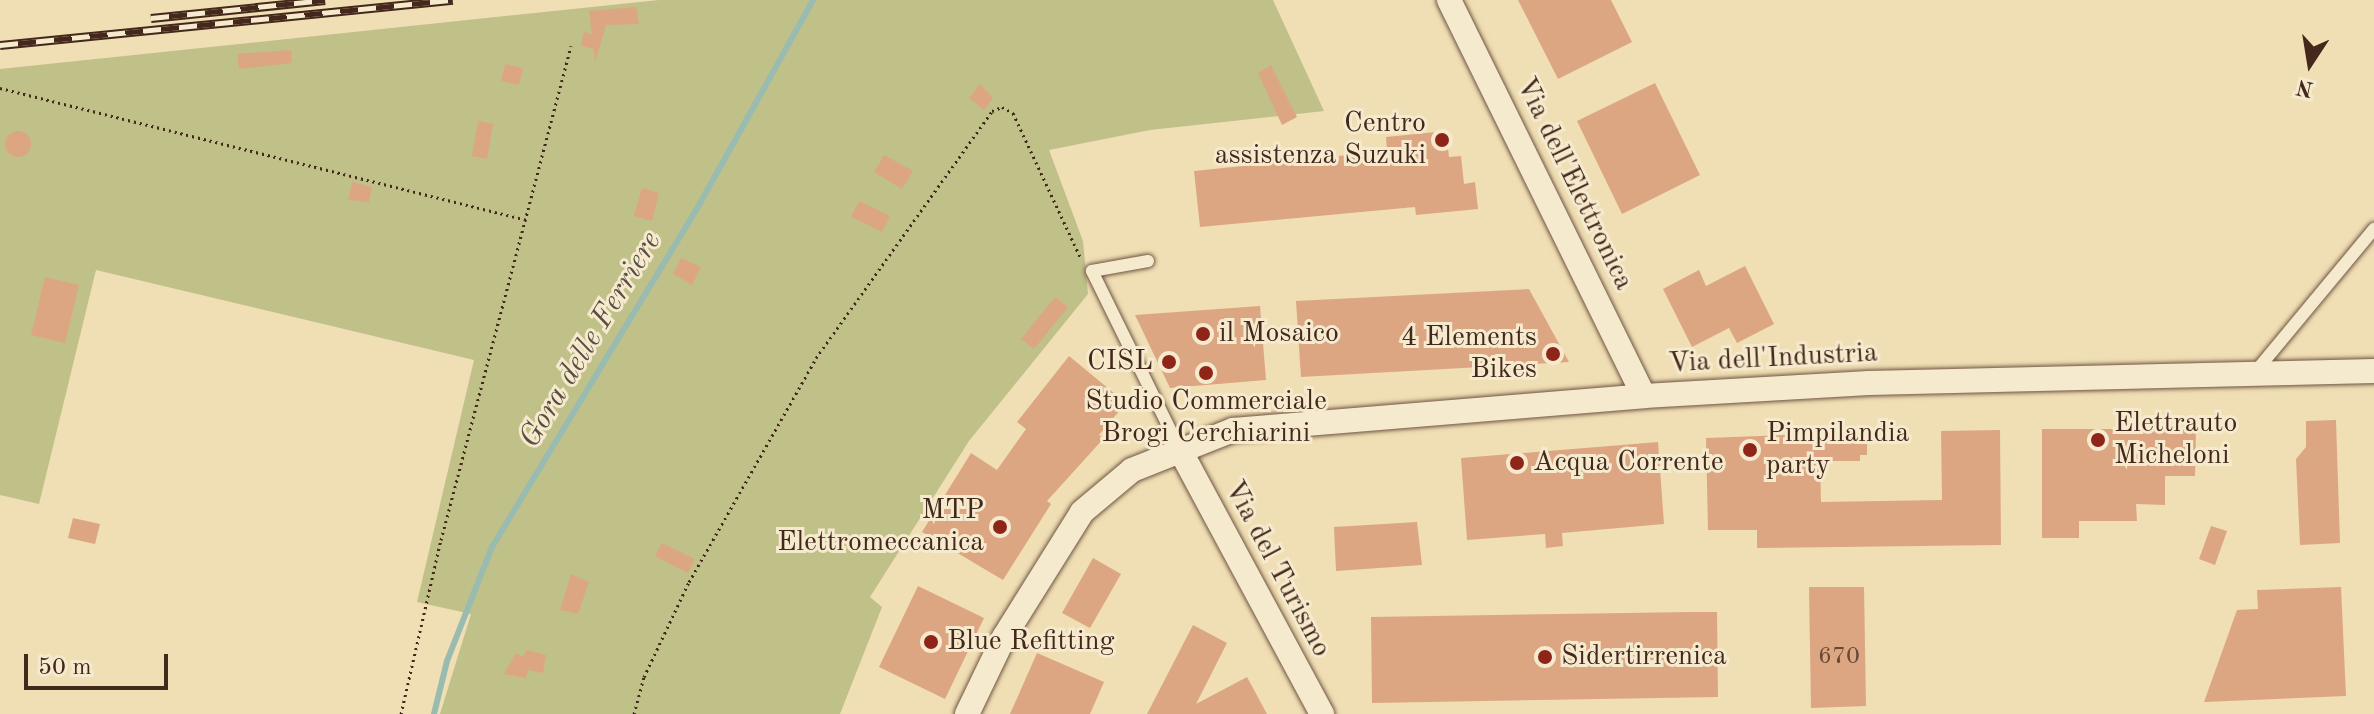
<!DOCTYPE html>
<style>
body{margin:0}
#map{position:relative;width:2374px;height:714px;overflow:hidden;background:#f0deb4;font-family:"Old Standard TT",serif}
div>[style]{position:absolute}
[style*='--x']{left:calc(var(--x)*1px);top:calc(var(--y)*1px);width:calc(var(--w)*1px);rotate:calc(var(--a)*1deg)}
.green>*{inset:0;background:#c0c089}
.stream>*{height:6px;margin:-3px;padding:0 3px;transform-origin:3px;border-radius:3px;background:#9abcb0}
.building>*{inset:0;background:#dca683}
.round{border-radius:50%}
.path>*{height:3px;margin-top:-1.5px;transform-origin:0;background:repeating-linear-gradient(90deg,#44281c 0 2px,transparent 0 6px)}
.roads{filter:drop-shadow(0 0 2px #6f5642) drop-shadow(0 0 2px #6f5642)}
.lane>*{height:12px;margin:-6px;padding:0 6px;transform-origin:6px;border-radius:6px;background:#f5eace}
.street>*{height:24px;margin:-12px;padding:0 12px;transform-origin:12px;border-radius:12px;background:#f5eace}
.rail>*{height:9px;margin-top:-4.5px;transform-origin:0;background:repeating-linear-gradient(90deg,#f5eace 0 18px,#44281c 0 36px);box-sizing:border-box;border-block:2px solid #44281c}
.dots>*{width:22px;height:22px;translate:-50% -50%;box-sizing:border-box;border:4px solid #f5eace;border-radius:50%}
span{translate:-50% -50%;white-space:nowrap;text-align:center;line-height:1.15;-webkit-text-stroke:6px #f5eace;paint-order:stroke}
.number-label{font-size:24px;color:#6a4836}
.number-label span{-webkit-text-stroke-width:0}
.poi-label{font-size:28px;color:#44281c}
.right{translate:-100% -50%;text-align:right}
.left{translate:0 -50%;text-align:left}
.street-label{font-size:28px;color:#44281c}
.water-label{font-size:30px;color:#5a4d41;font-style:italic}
.north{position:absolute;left:2270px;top:24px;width:80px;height:80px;-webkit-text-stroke:6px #f5eace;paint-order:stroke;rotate:192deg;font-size:22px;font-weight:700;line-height:32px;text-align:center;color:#44281c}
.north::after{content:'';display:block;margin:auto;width:28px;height:36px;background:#44281c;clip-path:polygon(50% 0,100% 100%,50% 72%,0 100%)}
.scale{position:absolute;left:24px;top:654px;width:144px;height:36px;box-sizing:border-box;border:4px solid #44281c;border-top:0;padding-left:10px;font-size:24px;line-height:28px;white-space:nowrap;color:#44281c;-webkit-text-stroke:6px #f5eace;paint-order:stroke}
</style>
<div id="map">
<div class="green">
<i style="clip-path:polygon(659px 0,1273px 0,1324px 111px,1150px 130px,1049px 150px,1083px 241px,1088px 294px,969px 441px,870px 597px,882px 607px,840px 714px,440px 714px,471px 614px,417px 602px,474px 360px,96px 270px,39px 504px,0 495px,0 69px)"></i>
</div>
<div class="stream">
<i style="--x:434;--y:714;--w:55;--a:-76.2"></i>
<i style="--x:447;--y:661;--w:123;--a:-68.5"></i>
<i style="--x:492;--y:547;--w:400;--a:-58.8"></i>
<i style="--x:699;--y:205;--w:235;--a:-60.9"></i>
</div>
<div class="building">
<i style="clip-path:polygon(1518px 0,1611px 0,1632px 42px,1558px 79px)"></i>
<i style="clip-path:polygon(636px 7px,639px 24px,606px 25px,595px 63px,594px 49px,581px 46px,584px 32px,592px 34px,589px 11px)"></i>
<i style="clip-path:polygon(291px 50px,292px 63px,239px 69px,237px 54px)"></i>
<i style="clip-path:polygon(505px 64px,523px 68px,519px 85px,501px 81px)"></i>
<i style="clip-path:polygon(1271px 65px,1297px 117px,1282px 125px,1258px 73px)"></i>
<i style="clip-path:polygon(1655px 83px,1700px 175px,1622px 214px,1577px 121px)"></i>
<i style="clip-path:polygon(980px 84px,993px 98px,984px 110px,969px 98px)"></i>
<i style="clip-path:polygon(478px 121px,493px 124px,487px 159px,472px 156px)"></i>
<i class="round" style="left:5px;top:131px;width:26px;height:26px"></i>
<i style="clip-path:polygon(1446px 131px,1449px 157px,1461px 156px,1464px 184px,1475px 182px,1478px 209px,1416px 215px,1415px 207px,1200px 227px,1194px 171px,1387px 151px,1386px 137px)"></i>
<i style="clip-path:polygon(884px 155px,913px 171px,902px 189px,874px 172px)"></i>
<i style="clip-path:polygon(352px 182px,372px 187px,369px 202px,348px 200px)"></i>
<i style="clip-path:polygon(642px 188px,659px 193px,652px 221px,634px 216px)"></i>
<i style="clip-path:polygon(859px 201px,890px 216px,882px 232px,851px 217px)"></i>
<i style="clip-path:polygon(681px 258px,701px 267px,692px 285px,673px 274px)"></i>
<i style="clip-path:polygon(1745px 266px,1774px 324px,1737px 343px,1729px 328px,1692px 347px,1663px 289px,1699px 270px,1706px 286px)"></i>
<i style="clip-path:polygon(45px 277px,79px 285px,65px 343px,31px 335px)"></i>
<i style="clip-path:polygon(1529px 289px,1569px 362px,1301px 377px,1296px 301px)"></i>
<i style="clip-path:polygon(1055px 297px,1068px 307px,1034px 349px,1021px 339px)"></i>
<i style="clip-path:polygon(1260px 306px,1266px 380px,1170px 388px,1135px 315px)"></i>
<i style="clip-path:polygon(1069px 356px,1126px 403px,1099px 435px,1104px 438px,1047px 501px,1051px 504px,1003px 580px,922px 532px,971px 453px,997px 470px,1026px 429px,1017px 422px)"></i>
<i style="clip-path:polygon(2336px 420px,2340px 543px,2300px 545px,2296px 459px,2306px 447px,2306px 421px)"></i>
<i style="clip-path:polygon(2042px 429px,2196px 429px,2195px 476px,2165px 476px,2165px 505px,2136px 504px,2137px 521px,2079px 521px,2079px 538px,2042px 538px)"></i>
<i style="clip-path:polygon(2000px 430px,2001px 545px,1757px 548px,1757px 530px,1708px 530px,1706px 438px,1867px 432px,1867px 455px,1860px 455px,1860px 461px,1820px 461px,1821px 502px,1942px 500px,1941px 431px)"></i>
<i style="clip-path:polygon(1658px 442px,1664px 524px,1562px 533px,1563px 546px,1546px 548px,1545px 534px,1467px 540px,1461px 458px)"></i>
<i style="clip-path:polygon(73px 518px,100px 524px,95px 544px,68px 538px)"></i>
<i style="clip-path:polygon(1417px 522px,1422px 565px,1336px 571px,1334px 527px)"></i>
<i style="clip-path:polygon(2211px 526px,2227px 531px,2215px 565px,2199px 559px)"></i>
<i style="clip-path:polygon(662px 543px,695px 559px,688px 573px,655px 556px)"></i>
<i style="clip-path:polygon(1093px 558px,1121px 574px,1090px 628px,1062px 613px)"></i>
<i style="clip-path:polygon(571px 574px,589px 582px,578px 614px,560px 610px)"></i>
<i style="clip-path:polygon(918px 586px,984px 618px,945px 699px,879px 667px)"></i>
<i style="clip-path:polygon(1809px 587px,1864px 587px,1866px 706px,1811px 708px)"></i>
<i style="clip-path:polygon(2341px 587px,2346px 696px,2204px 702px,2237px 610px,2258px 609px,2257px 590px)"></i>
<i style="clip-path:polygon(1693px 612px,1717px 612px,1718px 697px,1372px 703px,1371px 617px)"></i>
<i style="clip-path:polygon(1193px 625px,1227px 643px,1196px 704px,1247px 677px,1267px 714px,1147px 714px)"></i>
<i style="clip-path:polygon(527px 650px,546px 655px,543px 673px,528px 670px,526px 678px,504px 674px,516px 653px,523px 657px)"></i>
<i style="clip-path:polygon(1037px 653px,1104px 682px,1090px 714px,1010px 714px)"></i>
</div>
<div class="path">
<i style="--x:0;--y:88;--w:543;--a:14.06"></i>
<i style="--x:401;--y:714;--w:179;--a:-77.1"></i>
<i style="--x:441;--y:540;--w:511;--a:-75.26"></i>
<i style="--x:634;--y:714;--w:38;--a:-75"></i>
<i style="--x:644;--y:677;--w:105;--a:-64.7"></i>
<i style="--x:689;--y:582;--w:257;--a:-60.4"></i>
<i style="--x:816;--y:358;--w:303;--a:-54.5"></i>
<i style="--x:992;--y:111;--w:11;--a:-22"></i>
<i style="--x:1002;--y:107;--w:13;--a:29"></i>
<i style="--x:1013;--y:113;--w:161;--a:65"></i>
</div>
<div class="roads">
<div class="lane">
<i style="--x:1148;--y:261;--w:57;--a:169.9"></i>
<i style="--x:1092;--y:271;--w:202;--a:63.8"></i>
<i style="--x:2256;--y:371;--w:185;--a:-50.3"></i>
</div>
<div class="street">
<i style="--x:1449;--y:0;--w:441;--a:63.8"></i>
<i style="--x:1181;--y:452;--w:298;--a:61.7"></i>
<i style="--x:967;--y:714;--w:85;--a:-64.3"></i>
<i style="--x:1004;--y:637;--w:147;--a:-58"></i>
<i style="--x:1082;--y:512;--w:65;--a:-40"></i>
<i style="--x:1132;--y:470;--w:109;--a:-21.6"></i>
<i style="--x:1233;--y:430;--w:412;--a:-4.7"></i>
<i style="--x:1644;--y:396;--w:225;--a:-3.3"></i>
<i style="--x:1869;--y:383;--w:505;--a:-1.36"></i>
</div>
</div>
<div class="rail">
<i style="--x:151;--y:18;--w:175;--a:-5.9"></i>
<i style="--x:0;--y:45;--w:455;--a:-5.7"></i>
</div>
<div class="dots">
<i style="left:1442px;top:140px;background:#8f2418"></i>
<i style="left:1203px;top:334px;background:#8f2418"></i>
<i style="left:1553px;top:354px;background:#8f2418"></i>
<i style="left:1169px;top:362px;background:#8f2418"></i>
<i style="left:1206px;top:373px;background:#8f2418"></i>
<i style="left:2098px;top:440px;background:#8f2418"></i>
<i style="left:1750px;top:450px;background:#8f2418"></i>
<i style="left:1517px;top:463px;background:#8f2418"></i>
<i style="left:1000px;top:527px;background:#8f2418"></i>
<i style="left:931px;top:642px;background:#8f2418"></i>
<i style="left:1545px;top:657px;background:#8f2418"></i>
</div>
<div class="number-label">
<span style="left:1839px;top:658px">670</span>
</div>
<div class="poi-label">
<span class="right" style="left:1426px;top:140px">Centro<br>assistenza Suzuki</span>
<span class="left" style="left:1219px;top:334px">il Mosaico</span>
<span class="right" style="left:1537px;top:354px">4 Elements<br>Bikes</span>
<span class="right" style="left:1153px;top:362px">CISL</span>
<span style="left:1206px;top:418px">Studio Commerciale<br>Brogi Cerchiarini</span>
<span class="left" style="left:2114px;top:440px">Elettrauto<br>Micheloni</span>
<span class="left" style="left:1766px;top:450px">Pimpilandia<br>party</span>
<span class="left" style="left:1533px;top:463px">Acqua Corrente</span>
<span class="right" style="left:984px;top:527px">MTP<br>Elettromeccanica</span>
<span class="left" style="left:947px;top:642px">Blue Refitting</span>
<span class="left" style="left:1561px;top:657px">Sidertirrenica</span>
</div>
<div class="street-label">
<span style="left:1574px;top:184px;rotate:64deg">Via dell'Elettronica</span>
<span style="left:1773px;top:359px;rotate:-3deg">Via dell'Industria</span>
<span style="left:1277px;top:569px;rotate:62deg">Via del Turismo</span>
</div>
<div class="water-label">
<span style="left:591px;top:340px;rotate:-59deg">Gora delle Ferriere</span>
</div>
<div class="north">N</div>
<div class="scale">50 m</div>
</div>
